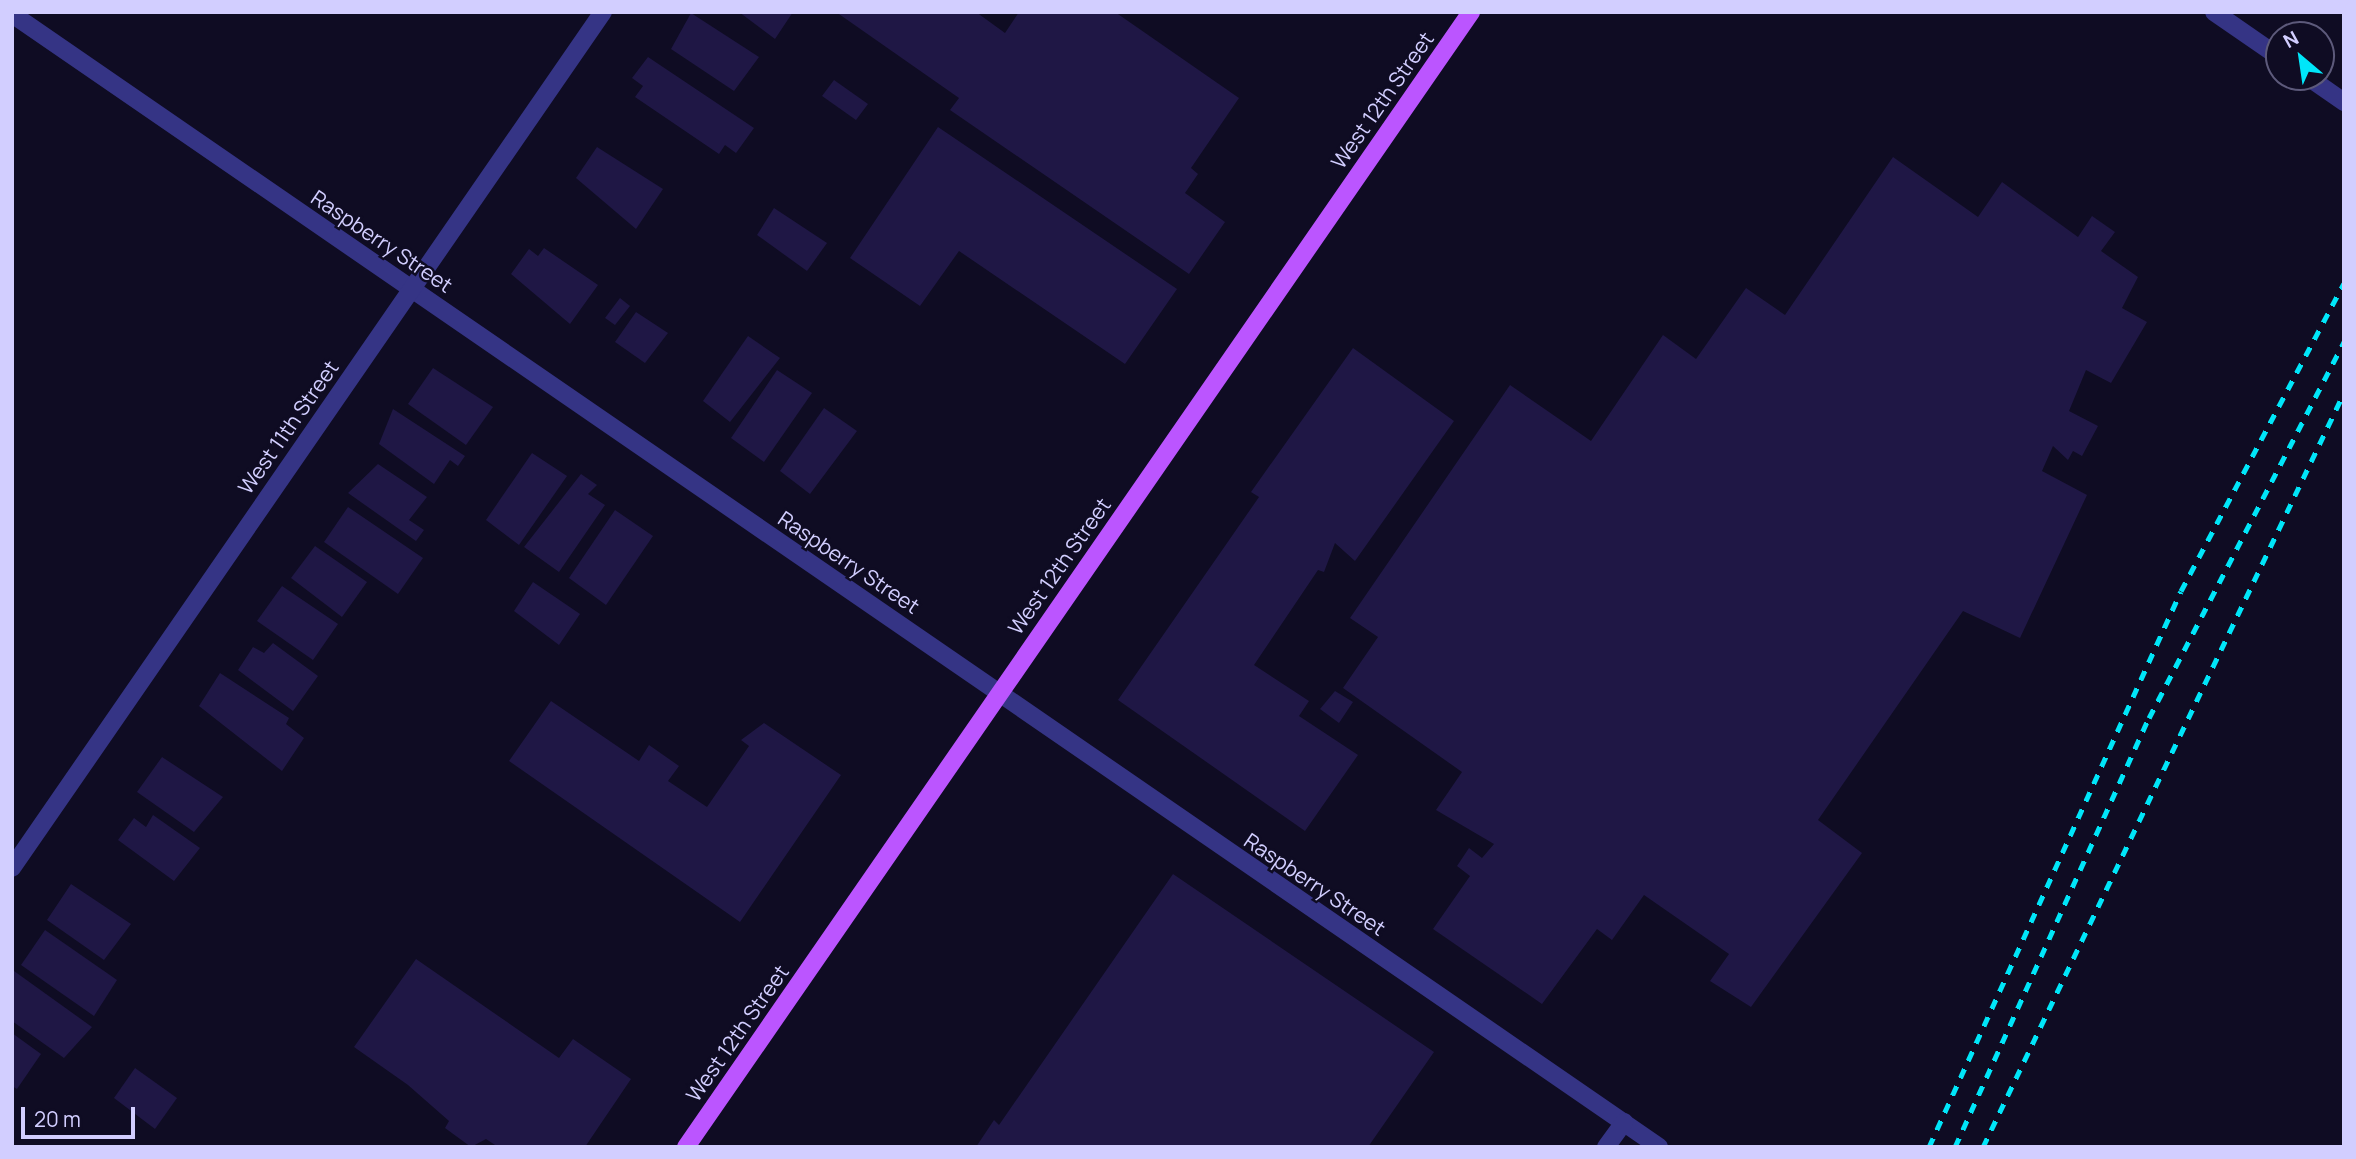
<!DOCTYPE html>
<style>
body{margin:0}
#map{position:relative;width:2356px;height:1159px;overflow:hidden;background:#0f0c23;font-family:Manrope,sans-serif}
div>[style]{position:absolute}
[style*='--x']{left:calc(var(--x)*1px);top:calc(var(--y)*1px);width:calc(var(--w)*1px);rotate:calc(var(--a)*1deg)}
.building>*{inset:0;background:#1f1745}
.minor>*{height:18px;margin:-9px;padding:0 9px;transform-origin:9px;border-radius:9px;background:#353485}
.major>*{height:18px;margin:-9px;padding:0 9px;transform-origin:9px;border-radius:9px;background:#b5f}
.rail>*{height:5px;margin-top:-2.5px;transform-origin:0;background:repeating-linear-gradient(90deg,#00e6f9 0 10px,transparent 0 19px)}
span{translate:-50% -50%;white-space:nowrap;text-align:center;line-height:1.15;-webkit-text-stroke:5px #0f0c23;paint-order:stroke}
.street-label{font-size:21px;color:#d2ceff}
.frame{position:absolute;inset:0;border:14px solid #d2ceff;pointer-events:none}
.north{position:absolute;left:2265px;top:21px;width:70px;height:70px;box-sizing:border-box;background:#0f0c23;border:2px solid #5d5a7b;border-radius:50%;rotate:331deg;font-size:19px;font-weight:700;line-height:28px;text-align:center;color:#d2ceff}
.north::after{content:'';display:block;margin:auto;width:24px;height:32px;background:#00e6f9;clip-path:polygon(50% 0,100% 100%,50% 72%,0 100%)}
.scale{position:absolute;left:21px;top:1107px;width:114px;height:32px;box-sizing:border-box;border:4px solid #d2ceff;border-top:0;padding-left:9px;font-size:21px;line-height:24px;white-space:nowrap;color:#d2ceff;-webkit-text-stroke:5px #0f0c23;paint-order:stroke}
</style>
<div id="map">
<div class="building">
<i style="clip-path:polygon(739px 12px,793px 12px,775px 39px)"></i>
<i style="clip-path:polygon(836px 12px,976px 12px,1005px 33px,1019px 12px,1115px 12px,1239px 98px,1191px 168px,1198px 174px,1185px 193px,1225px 222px,1189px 274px,950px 110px,959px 98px)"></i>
<i style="clip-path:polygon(691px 13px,759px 57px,734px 91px,671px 49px)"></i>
<i style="clip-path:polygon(648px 57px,754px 128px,736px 153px,725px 145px,719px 154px,635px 97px,643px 86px,632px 78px)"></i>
<i style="clip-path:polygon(834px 80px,868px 104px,856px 120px,822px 96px)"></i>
<i style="clip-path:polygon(938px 127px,1177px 289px,1125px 364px,959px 251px,920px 306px,850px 258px)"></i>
<i style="clip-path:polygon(597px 147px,663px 189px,636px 229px,576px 178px)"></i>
<i style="clip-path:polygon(1893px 157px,1978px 217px,2002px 182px,2078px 237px,2092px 216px,2115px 232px,2101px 251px,2138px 277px,2122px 308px,2147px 322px,2111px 383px,2086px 370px,2069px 411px,2098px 426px,2082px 456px,2073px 451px,2068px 460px,2053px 446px,2042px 471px,2087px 495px,2020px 638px,1963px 611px,1818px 820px,1862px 853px,1751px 1007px,1710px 981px,1729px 954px,1644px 895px,1612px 940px,1597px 929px,1542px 1004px,1433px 929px,1470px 876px,1457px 866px,1469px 848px,1482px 858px,1494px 844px,1436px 810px,1462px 772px,1343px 688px,1378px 637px,1350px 618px,1510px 385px,1591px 441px,1663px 335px,1696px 359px,1746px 288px,1785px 315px)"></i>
<i style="clip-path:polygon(774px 208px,827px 243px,807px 271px,757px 235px)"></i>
<i style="clip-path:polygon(544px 248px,598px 285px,570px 324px,511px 274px,529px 249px,538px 256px)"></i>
<i style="clip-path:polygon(620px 298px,630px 306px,615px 325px,605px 318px)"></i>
<i style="clip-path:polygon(636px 312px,668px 333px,645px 363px,615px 342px)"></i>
<i style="clip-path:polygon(748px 336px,780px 358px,730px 422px,703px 401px)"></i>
<i style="clip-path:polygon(1353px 348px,1454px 421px,1355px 561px,1335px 543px,1324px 572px,1318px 570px,1254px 665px,1309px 701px,1299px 716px,1358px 755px,1305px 831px,1118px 700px,1259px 497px,1251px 492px)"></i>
<i style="clip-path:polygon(433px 368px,493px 407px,466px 445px,408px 404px)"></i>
<i style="clip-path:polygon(777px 370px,812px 393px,764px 462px,731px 438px)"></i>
<i style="clip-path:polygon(824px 408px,857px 431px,810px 494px,780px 471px)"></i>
<i style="clip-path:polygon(393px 409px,465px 456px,458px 466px,450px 460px,434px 484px,379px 444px)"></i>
<i style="clip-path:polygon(532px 453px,567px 476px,519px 545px,486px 520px)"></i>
<i style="clip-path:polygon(378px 464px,427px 497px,409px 520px,424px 530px,416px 541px,348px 493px)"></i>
<i style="clip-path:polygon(581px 474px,597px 485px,588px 494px,605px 505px,559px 572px,524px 547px)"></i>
<i style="clip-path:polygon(348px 507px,423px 558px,398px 594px,324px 542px)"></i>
<i style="clip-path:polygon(615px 510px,653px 536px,606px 605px,569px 578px)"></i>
<i style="clip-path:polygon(315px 546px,367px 582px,342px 617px,291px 578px)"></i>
<i style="clip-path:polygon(533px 582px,580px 614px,559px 645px,514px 611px)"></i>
<i style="clip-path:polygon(282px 586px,338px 624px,313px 660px,257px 621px)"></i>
<i style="clip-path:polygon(273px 643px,318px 676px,293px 711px,238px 670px,253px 647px,264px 653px)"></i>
<i style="clip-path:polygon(220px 673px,289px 718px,286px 724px,304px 738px,282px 771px,199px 706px)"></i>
<i style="clip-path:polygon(1335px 691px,1353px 702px,1339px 723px,1320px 709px)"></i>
<i style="clip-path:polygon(551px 701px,639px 761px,649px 745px,679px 766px,668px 781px,707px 807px,749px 746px,741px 740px,764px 723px,841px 775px,740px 922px,509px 761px)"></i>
<i style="clip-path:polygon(162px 757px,223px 797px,194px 832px,137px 792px)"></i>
<i style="clip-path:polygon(153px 815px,200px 848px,174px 881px,118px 840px,134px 818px,146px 827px)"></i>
<i style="clip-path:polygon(1173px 874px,1434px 1052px,1368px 1147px,976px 1147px,994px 1120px,999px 1125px)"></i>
<i style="clip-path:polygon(71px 884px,131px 924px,104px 960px,47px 920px)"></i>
<i style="clip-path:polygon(45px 930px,117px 980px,94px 1016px,21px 965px)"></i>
<i style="clip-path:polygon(416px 959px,559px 1058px,573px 1039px,631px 1079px,585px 1147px,498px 1147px,486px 1139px,471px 1147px,445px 1128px,449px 1121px,408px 1085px,354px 1047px)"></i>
<i style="clip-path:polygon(14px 971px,92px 1027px,64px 1058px,12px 1021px)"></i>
<i style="clip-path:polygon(12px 1033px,41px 1054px,17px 1089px,12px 1086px)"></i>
<i style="clip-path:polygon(135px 1068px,177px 1098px,155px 1129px,114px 1098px)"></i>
</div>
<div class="minor">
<i style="--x:2214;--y:12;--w:79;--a:34.7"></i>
<i style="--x:12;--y:14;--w:1999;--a:34.52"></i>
<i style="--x:2308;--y:77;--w:44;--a:34.8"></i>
<i style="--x:12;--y:868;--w:1040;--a:-55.38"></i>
<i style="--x:1606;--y:1147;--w:31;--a:-54"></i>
</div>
<div class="major">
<i style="--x:686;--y:1147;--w:1380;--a:-55.33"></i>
</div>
<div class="rail">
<i style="--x:1929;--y:1147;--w:610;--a:-65.62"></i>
<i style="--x:2181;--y:591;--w:348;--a:-62.1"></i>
<i style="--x:1955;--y:1147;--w:471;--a:-65.7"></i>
<i style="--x:2149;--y:718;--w:424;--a:-62.6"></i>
<i style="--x:1983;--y:1147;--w:836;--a:-64.42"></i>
</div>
<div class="street-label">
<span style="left:1382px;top:100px;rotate:-55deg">West 12th Street</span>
<span style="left:382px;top:241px;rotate:34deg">Raspberry Street</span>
<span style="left:288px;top:427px;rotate:-55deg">West 11th Street</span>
<span style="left:849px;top:562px;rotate:34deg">Raspberry Street</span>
<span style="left:1059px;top:566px;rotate:-55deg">West 12th Street</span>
<span style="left:1315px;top:884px;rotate:34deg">Raspberry Street</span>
<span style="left:737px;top:1033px;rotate:-55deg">West 12th Street</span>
</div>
<div class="frame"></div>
<div class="north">N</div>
<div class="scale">20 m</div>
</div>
